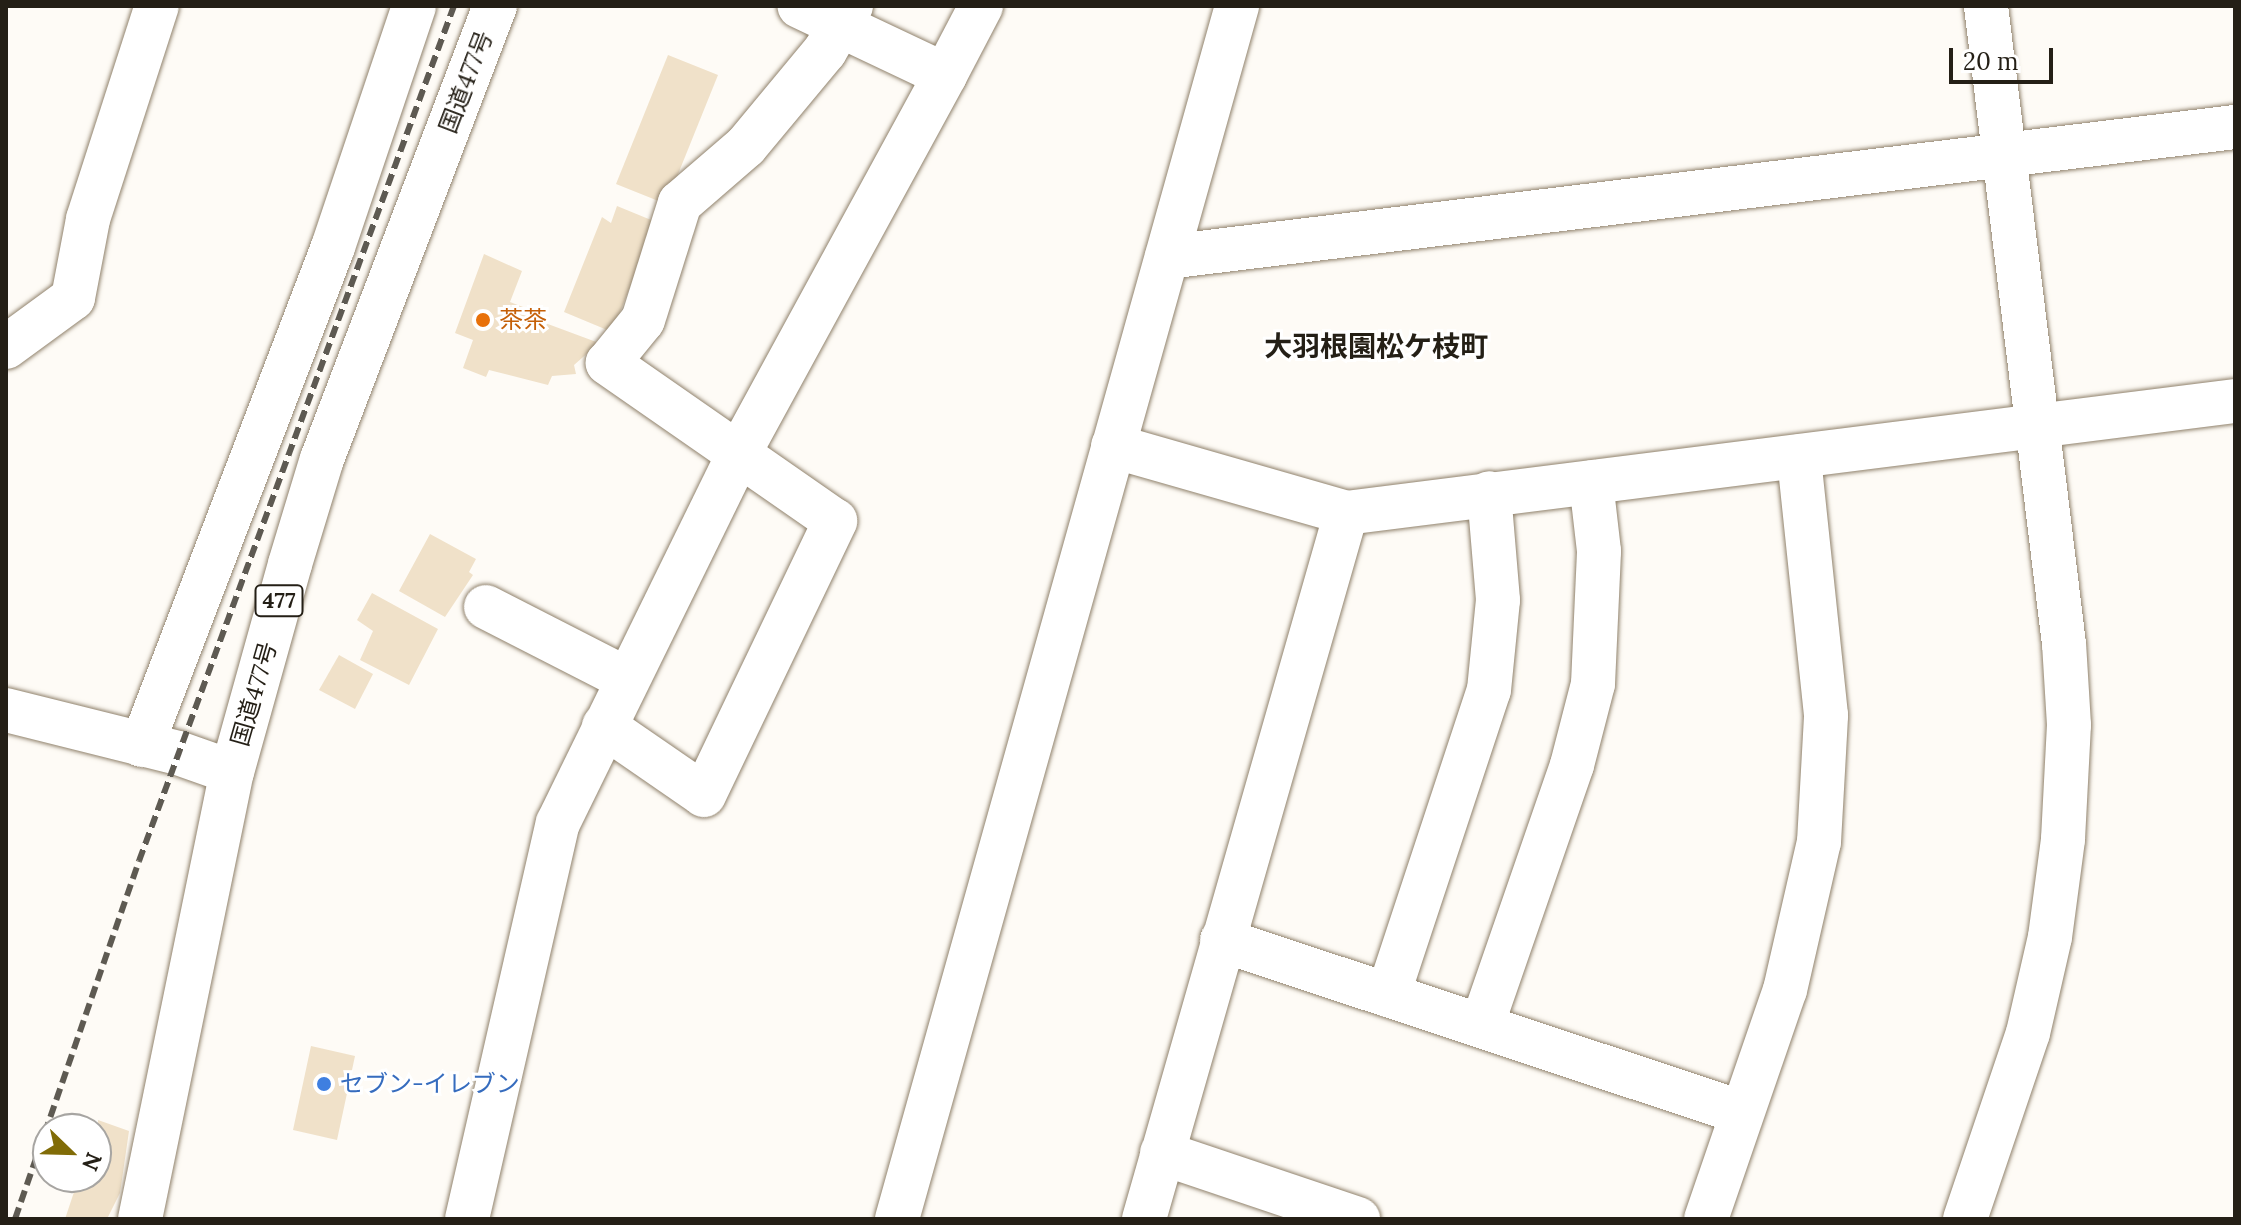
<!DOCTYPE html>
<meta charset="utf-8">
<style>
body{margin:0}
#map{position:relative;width:2241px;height:1225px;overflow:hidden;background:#fefbf6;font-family:Lora,"Noto Sans JP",serif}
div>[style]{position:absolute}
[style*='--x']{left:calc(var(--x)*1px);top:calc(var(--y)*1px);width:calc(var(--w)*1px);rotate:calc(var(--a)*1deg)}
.building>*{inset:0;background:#f0e1c9}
.roads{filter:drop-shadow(0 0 2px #90826c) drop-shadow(0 0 2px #90826c)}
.minor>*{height:44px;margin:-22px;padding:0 22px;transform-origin:22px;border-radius:22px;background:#fff}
.major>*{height:44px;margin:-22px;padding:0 22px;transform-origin:22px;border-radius:22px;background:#fff}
.highway>*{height:44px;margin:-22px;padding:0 22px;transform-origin:22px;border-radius:22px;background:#fff}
.rail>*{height:6px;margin-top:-3px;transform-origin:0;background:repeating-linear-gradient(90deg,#5e5a52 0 12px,transparent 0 18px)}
.dots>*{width:22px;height:22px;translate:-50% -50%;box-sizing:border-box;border:4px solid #fff;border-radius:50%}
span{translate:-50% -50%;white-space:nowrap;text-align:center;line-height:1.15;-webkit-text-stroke:6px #fff;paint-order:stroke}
.shield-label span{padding:2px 6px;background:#fff;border:2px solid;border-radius:6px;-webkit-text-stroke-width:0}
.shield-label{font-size:22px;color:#241f16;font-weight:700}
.street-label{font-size:24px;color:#241f16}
.food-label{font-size:24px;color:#c56008}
.left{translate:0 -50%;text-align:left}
.shop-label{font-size:24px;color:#366cbe}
.quarter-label{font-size:28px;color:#241f16;font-weight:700}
.frame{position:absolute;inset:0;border:8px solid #241f16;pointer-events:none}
.north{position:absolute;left:32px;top:1113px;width:80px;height:80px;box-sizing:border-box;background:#fff;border:2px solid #a7a5a2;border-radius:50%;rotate:113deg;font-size:22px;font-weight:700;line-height:32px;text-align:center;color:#241f16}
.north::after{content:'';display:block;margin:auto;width:28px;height:36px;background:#816c07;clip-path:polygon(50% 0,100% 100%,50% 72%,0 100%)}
.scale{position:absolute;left:1949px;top:48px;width:104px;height:36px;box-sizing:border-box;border:4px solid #241f16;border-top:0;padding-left:10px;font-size:24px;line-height:28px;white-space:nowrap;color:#241f16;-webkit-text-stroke:6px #fff;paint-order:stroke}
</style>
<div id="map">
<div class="building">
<i style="clip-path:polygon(668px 55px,718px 75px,666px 204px,616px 184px)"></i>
<i style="clip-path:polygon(617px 206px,656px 222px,612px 332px,564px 312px,602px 217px,611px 223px)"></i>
<i style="clip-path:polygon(484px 254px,522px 271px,510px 302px,523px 307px,521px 314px,599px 343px,574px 365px,576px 374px,552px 376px,548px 385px,489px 370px,486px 377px,463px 368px,473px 340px,455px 333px)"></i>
<i style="clip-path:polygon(430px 534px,476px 559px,469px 572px,473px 575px,445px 617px,399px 591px)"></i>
<i style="clip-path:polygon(372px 593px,438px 629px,409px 685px,360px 660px,373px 631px,357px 620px)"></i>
<i style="clip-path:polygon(339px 655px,373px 674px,355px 709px,319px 690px)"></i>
<i style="clip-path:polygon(311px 1046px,355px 1056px,337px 1140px,293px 1130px)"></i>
<i style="clip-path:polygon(98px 1120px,129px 1131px,120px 1193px,107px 1219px,65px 1219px,79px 1177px,96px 1177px)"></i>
</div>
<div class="roads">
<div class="minor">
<i style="--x:945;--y:75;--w:78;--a:-62.4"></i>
<i style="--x:1167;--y:257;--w:1076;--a:-6.94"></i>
<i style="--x:6;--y:347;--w:83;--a:-36.2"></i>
<i style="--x:73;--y:298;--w:80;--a:-79.2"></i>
<i style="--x:88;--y:219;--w:224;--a:-72.1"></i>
<i style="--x:1113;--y:446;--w:242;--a:16"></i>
<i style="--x:1346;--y:513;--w:896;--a:-7.18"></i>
<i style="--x:486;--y:607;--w:158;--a:27.1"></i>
<i style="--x:604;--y:726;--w:121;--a:34.6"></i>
<i style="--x:704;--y:795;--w:304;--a:-64.4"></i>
<i style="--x:835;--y:521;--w:277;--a:-145.2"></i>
<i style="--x:608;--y:363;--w:55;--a:-50.9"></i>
<i style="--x:643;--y:320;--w:123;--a:-72.5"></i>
<i style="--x:680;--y:203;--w:87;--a:-40.8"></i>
<i style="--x:746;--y:146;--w:124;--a:-50.3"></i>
<i style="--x:825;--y:51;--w:52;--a:-60"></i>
<i style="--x:142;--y:745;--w:533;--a:-69.02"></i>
<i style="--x:333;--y:247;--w:254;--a:-71.4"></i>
<i style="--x:1222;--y:940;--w:546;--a:18.37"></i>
<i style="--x:1388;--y:995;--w:321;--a:-71.7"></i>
<i style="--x:1489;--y:690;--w:90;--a:-84.3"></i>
<i style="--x:1498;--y:600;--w:107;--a:-94.8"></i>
<i style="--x:1482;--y:1025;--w:275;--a:-70.9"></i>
<i style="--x:1572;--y:765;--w:84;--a:-75.5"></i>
<i style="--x:1593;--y:684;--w:133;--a:-87.4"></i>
<i style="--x:1599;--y:551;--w:69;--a:-96.6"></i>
<i style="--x:1162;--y:1153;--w:207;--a:18.6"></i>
<i style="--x:467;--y:1219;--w:406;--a:-77.1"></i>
<i style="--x:558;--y:823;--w:410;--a:-63.9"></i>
<i style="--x:738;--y:455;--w:433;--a:-61.4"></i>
<i style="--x:945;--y:75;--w:161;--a:-154.7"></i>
<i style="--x:897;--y:1219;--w:1260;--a:-74.34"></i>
<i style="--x:1144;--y:1219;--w:734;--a:-74.03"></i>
<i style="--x:1706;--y:1219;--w:242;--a:-71"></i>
<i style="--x:1785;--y:990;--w:152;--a:-77.1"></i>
<i style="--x:1819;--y:842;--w:127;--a:-86.8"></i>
<i style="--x:1826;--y:715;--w:260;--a:-96"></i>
<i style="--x:1965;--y:1219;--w:196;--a:-71.3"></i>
<i style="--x:2028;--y:1033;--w:98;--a:-77.1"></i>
<i style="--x:2050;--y:937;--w:99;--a:-82.4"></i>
<i style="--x:2063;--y:839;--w:114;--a:-87"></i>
<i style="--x:2069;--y:725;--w:81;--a:-93.5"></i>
<i style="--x:2064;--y:644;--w:643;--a:-96.97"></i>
</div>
<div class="major">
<i style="--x:6;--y:710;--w:177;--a:14"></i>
<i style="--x:178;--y:753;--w:57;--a:19.4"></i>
</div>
<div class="highway">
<i style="--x:140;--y:1219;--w:456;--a:-78.4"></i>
<i style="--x:232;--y:772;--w:216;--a:-74.4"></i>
<i style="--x:290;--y:564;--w:110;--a:-73.1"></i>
<i style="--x:322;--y:459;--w:485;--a:-69.1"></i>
</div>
</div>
<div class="rail">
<i style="--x:15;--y:1219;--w:379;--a:-70.9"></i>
<i style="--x:139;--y:861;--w:911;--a:-69.78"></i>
</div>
<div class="dots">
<i style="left:483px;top:320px;background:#e8710a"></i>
<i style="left:324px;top:1084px;background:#3f7fe0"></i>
</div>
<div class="shield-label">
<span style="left:279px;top:601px">477</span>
</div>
<div class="street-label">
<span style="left:466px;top:82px;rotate:-69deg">国道477号</span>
<span style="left:254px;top:694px;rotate:-74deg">国道477号</span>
</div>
<div class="food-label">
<span class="left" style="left:499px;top:320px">茶茶</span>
</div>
<div class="shop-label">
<span class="left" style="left:340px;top:1084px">セブン-イレブン</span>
</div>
<div class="quarter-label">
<span style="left:1376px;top:346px">大羽根園松ケ枝町</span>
</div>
<div class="frame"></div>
<div class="north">N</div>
<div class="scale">20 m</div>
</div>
